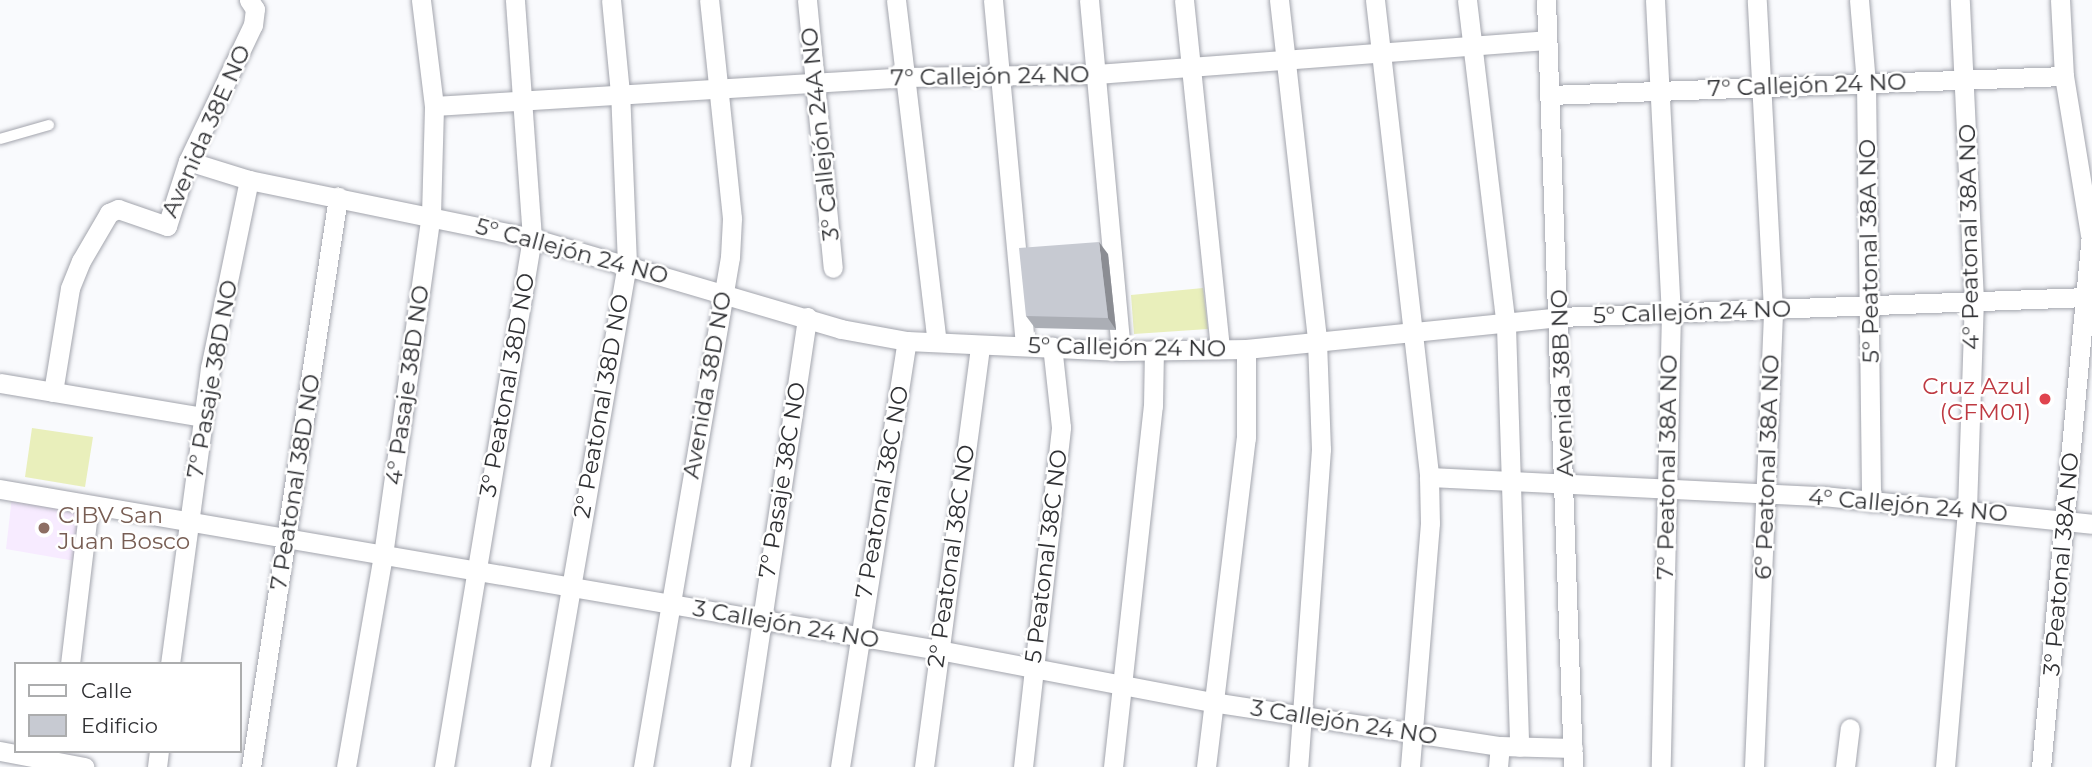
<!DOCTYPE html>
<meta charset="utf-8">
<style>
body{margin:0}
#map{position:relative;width:2092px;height:767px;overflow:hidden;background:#f9fafd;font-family:Montserrat,sans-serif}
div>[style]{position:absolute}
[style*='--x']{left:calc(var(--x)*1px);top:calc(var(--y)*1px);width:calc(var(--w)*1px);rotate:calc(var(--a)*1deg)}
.education>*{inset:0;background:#f7ebff}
.green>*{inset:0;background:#e9efbb}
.roads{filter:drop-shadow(0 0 2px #a3a5ad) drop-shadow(0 0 2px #a3a5ad)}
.lane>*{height:10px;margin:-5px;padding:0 5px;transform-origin:5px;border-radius:5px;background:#fff}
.street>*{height:19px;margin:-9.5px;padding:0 9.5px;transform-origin:9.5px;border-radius:9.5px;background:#fff}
.wall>*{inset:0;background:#abaeb5}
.shaded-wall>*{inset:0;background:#8b8d93}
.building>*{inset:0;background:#c7cad2}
.dots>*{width:19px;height:19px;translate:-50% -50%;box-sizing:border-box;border:4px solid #fff;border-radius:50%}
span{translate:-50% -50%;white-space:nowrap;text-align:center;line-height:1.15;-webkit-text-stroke:5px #fff;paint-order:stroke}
.street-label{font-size:23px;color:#303134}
.health-label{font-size:23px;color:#be3a42}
.right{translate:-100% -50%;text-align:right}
.education-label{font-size:23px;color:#785e54}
.left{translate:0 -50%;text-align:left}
.legend{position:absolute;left:14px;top:662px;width:228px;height:91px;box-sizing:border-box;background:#fff;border:2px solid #acadae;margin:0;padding:9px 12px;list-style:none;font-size:21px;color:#303134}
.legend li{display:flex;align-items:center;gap:14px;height:35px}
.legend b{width:35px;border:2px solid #acadae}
</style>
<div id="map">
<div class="education">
<i style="clip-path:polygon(12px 497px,82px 507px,75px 561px,6px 549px)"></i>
</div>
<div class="green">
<i style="clip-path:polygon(1203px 288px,1208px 329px,1134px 334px,1131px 295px)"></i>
<i style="clip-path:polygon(32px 428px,93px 437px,85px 487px,25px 477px)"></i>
</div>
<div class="roads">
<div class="lane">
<i style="--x:0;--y:139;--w:51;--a:-15.9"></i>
</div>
<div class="street">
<i style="--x:807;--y:0;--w:269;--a:84.5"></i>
<i style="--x:896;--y:0;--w:344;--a:83.2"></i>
<i style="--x:993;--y:0;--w:346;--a:84.7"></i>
<i style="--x:1089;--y:0;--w:352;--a:84.8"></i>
<i style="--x:1184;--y:0;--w:351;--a:84.1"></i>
<i style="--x:1279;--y:0;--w:343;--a:83.6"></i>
<i style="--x:1317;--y:341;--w:108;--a:87.9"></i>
<i style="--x:1321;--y:449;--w:319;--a:94.1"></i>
<i style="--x:1375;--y:0;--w:480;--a:83.5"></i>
<i style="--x:1429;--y:477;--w:46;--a:88.8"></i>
<i style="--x:1430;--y:523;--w:245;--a:94.7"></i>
<i style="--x:1467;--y:0;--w:328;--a:83.2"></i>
<i style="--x:1506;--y:326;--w:421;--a:88.2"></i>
<i style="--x:1546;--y:0;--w:767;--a:87.98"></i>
<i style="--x:1655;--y:0;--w:312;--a:87.1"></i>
<i style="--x:1671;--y:312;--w:455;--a:91.3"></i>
<i style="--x:1859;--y:0;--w:83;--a:85.2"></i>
<i style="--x:1866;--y:83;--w:419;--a:89.3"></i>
<i style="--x:2060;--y:0;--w:76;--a:87"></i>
<i style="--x:2064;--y:76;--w:161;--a:80.7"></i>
<i style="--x:1549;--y:95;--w:515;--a:-2.11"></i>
<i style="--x:434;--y:106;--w:472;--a:-3.5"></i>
<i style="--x:905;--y:77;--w:191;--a:-0.9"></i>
<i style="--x:1096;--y:74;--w:452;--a:-4.3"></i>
<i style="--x:188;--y:161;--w:64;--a:17.3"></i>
<i style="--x:249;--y:180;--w:289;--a:11.6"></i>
<i style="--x:532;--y:238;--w:322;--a:16.4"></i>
<i style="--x:841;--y:329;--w:67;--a:10.3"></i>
<i style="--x:907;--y:341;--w:214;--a:2.7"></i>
<i style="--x:1121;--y:351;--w:125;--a:-0.9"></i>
<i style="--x:1246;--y:349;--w:315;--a:-5.8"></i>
<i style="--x:1559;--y:317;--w:527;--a:-2.17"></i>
<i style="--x:0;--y:383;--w:206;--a:9.5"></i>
<i style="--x:53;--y:392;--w:105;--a:-80.7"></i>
<i style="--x:70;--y:288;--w:29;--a:-68"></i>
<i style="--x:81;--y:261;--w:56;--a:-59.7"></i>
<i style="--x:109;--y:213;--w:10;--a:-24"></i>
<i style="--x:118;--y:209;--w:52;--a:19.1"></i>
<i style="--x:167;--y:226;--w:68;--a:-72.1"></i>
<i style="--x:188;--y:161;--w:151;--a:-64.5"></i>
<i style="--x:253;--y:25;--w:16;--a:-83"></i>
<i style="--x:255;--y:9;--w:11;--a:-124"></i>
<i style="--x:1429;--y:477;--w:394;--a:2.8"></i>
<i style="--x:1823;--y:496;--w:270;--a:5.9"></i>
<i style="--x:0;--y:489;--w:953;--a:9.73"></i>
<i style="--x:939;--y:650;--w:278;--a:10.8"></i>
<i style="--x:1212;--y:702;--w:291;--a:8.7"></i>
<i style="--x:1500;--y:746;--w:73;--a:1.6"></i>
<i style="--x:70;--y:664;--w:160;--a:-83.2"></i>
<i style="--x:170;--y:664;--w:299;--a:-82.3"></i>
<i style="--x:210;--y:368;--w:192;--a:-78.3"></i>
<i style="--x:0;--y:751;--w:86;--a:10.7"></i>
<i style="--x:157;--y:767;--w:16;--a:-83"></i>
<i style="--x:251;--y:767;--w:577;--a:-81.32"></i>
<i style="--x:346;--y:767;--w:215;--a:-80.1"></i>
<i style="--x:383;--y:555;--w:343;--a:-82"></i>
<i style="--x:431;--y:215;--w:109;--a:-88.4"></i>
<i style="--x:434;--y:106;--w:107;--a:-97"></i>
<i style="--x:444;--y:767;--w:536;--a:-80.56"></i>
<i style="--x:532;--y:238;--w:239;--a:-94.1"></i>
<i style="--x:540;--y:767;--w:510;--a:-80.19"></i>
<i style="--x:627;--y:264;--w:171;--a:-92.3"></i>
<i style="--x:620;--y:93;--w:93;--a:-95.5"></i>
<i style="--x:643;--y:767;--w:517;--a:-80.32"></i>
<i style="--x:730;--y:257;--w:39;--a:-87"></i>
<i style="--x:732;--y:218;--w:219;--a:-96"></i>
<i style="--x:740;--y:767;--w:455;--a:-81.5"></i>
<i style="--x:840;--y:767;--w:431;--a:-81.1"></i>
<i style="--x:924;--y:767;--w:425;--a:-82.4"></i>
<i style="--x:1023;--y:767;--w:342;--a:-83.6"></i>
<i style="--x:1061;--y:427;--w:81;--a:-96.3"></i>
<i style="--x:1113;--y:767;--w:363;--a:-83.7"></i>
<i style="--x:1153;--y:406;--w:56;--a:-89"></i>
<i style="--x:1206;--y:767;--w:331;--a:-83.1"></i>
<i style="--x:1246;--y:438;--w:89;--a:-90"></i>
<i style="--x:1498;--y:767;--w:21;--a:-85"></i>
<i style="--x:1754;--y:767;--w:457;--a:-87.6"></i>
<i style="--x:1773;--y:310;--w:310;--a:-93"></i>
<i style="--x:1845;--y:767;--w:39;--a:-83"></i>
<i style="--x:1945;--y:767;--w:259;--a:-85.1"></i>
<i style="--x:1967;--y:509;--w:208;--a:-88.1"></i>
<i style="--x:1974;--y:301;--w:301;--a:-92.7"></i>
<i style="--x:2041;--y:767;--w:546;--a:-84.64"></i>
</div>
</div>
<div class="wall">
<i style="clip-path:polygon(1108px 254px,1116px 330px,1035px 328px,1026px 316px)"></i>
</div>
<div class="shaded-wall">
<i style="clip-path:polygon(1099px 242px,1108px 254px,1116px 330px,1108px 318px)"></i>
</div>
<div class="building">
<i style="clip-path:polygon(1099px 242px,1108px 318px,1026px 316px,1019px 248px)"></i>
</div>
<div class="dots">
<i style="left:2045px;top:399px;background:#e0444e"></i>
<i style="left:44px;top:528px;background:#8d6e63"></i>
</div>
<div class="street-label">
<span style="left:990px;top:76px;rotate:-1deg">7° Callejón 24 NO</span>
<span style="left:1807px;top:85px;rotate:-2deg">7° Callejón 24 NO</span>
<span style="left:206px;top:131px;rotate:-66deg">Avenida 38E NO</span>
<span style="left:820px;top:134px;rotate:-96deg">3° Callejón 24A NO</span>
<span style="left:1969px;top:237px;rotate:-91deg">4° Peatonal 38A NO</span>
<span style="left:572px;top:251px;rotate:15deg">5° Callejón 24 NO</span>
<span style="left:1869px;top:251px;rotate:-91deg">5° Peatonal 38A NO</span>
<span style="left:1692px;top:312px;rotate:-2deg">5° Callejón 24 NO</span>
<span style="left:1127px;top:347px;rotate:1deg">5° Callejón 24 NO</span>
<span style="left:212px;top:379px;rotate:-80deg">7° Pasaje 38D NO</span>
<span style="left:1562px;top:383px;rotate:-92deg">Avenida 38B NO</span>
<span style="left:407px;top:385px;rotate:-82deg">4° Pasaje 38D NO</span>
<span style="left:507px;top:385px;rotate:-80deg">3° Peatonal 38D NO</span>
<span style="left:707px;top:385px;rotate:-80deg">Avenida 38D NO</span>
<span style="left:601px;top:406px;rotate:-80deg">2° Peatonal 38D NO</span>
<span style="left:1667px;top:467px;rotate:-89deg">7° Peatonal 38A NO</span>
<span style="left:1767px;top:467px;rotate:-88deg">6º Peatonal 38A NO</span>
<span style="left:782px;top:480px;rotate:-81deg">7° Pasaje 38C NO</span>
<span style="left:295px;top:482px;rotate:-81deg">7 Peatonal 38D NO</span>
<span style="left:882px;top:492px;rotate:-80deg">7 Peatonal 38C NO</span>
<span style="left:1908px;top:505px;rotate:5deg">4° Callejón 24 NO</span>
<span style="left:951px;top:556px;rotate:-82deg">2° Peatonal 38C NO</span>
<span style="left:1046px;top:556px;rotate:-83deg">5 Peatonal 38C NO</span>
<span style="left:2061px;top:564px;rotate:-85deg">3° Peatonal 38A NO</span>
<span style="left:786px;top:624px;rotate:10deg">3 Callejón 24 NO</span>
<span style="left:1344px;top:722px;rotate:9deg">3 Callejón 24 NO</span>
</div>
<div class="health-label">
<span class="right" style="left:2031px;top:399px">Cruz Azul<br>(CFM01)</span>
</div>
<div class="education-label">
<span class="left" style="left:58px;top:528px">CIBV San<br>Juan Bosco</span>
</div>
<ul class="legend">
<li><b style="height:9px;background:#fff"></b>Calle</li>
<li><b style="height:19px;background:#c7cad2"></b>Edificio</li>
</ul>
</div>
